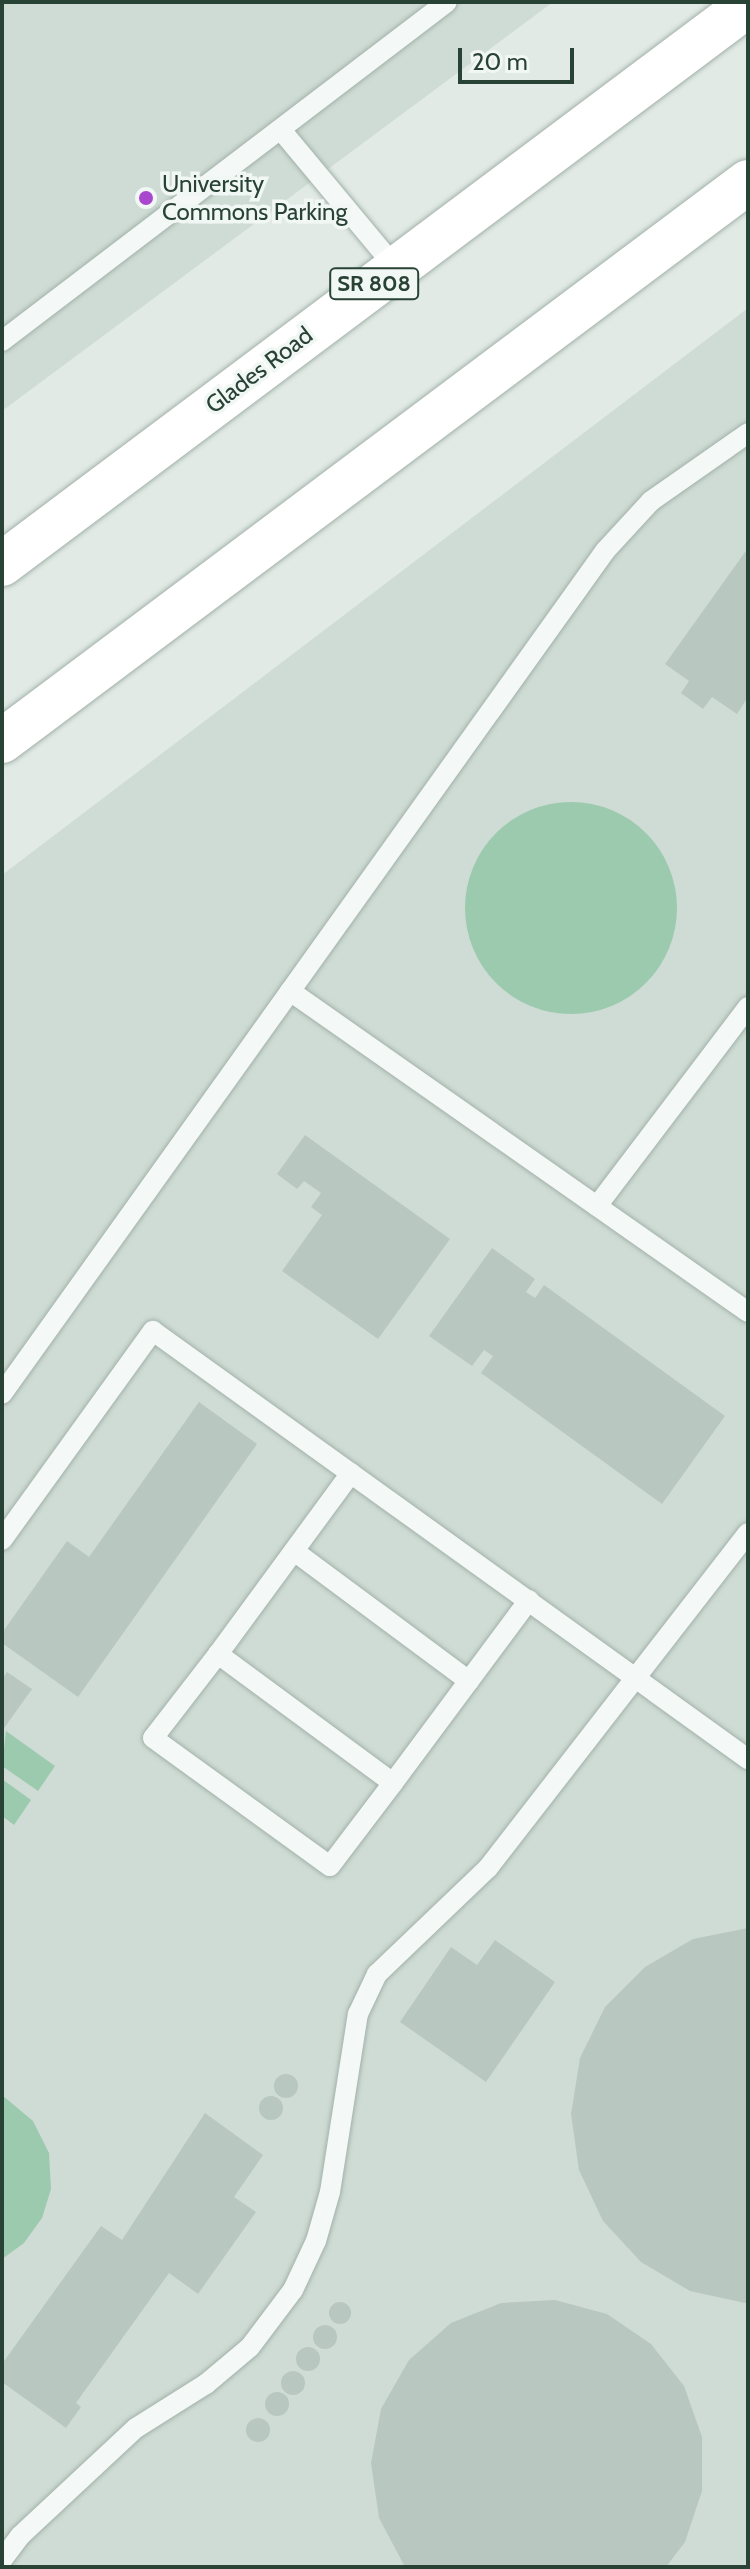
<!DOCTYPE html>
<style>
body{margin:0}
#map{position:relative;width:750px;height:2569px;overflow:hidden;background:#e1eae5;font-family:Cabin,sans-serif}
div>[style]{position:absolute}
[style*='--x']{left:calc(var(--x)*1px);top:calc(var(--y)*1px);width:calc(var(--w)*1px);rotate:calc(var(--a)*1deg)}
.built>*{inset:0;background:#cfdcd5}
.water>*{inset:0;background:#9ccaae}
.round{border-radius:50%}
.building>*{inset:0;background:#b8c7c0}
.roads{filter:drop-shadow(0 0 2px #a2b1aa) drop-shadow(0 0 2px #a2b1aa)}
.lane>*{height:20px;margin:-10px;padding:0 10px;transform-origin:10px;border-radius:10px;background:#f4f8f6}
.primary>*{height:44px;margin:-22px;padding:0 22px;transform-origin:22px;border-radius:22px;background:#fff}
.dots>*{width:22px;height:22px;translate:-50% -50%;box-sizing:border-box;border:4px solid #f1f7f4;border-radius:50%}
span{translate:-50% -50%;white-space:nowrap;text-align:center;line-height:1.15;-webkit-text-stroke:7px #f1f7f4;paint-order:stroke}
.shield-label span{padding:2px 6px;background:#f1f7f4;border:2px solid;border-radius:6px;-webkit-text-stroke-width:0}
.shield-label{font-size:22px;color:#294236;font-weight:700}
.poi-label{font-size:24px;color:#294236}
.left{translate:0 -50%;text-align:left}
.street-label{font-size:24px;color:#294236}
.frame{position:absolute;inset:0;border:4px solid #294236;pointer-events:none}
.scale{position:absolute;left:458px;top:48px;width:116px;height:36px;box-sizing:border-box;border:4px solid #294236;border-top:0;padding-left:10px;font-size:24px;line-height:28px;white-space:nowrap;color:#294236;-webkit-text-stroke:6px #f1f7f4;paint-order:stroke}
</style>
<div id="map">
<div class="built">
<i style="clip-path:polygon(2px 2px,553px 2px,2px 411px)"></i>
<i style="clip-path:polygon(748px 308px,748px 2567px,2px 2567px,2px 875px)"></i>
</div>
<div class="water">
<i class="round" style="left:465px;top:802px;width:212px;height:212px"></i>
<i style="clip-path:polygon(6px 1731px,55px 1766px,38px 1791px,2px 1766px)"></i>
<i style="clip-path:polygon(2px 1779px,31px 1800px,14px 1825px,2px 1816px)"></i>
<i style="clip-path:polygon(2px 2095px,33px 2121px,49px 2153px,51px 2189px,42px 2218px,24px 2243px,2px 2259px)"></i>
</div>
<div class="building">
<i style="clip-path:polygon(748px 548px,748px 697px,737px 714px,712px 697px,703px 709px,681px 693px,689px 681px,665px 664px)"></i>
<i style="clip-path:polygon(305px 1135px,450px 1239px,378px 1339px,282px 1271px,322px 1215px,311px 1207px,321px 1193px,304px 1181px,297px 1189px,277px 1174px)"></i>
<i style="clip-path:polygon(492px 1248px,535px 1279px,526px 1292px,535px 1298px,544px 1285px,725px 1416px,662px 1504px,481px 1373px,493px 1356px,484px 1350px,472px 1366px,429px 1336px)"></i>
<i style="clip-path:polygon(199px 1402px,257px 1444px,78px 1697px,2px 1643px,2px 1633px,67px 1541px,89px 1557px)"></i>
<i style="clip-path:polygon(7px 1672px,32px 1689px,2px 1731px,2px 1679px)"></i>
<i style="clip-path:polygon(748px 1928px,748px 2302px,745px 2303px,690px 2291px,641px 2262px,603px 2221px,579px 2170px,571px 2114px,580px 2058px,605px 2007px,645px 1967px,693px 1939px)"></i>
<i style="clip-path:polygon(495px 1940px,555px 1982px,486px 2082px,400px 2022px,451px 1947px,477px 1965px)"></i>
<i class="round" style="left:274px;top:2074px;width:24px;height:24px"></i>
<i class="round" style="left:259px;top:2096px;width:24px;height:24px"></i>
<i style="clip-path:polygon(205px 2113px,263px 2155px,234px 2197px,256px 2212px,198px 2294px,169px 2273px,76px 2403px,81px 2407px,66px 2428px,2px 2382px,2px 2364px,101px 2226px,122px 2240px)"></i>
<i style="clip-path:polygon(555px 2300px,607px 2314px,651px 2344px,684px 2386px,702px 2437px,702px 2491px,685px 2542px,666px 2567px,405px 2567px,379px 2518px,371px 2463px,381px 2409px,409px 2360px,451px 2323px,501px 2303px)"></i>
<i class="round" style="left:329px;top:2302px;width:22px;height:22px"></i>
<i class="round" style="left:313px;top:2325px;width:24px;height:24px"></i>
<i class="round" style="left:296px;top:2347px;width:24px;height:24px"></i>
<i class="round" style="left:281px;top:2371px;width:24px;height:24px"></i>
<i class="round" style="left:265px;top:2392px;width:24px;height:24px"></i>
<i class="round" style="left:246px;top:2418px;width:24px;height:24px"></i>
</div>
<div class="roads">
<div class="lane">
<i style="--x:281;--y:130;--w:180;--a:50.2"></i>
<i style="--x:2;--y:341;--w:559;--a:-37.3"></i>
<i style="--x:290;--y:991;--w:559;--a:35.03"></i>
<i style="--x:597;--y:1206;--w:250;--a:-52.8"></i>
<i style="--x:2;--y:1394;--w:1036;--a:-54.42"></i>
<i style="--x:605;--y:551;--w:68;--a:-47.4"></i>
<i style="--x:651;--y:501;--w:118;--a:-35"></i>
<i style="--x:351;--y:1473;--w:225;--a:126.3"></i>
<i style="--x:218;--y:1654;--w:217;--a:36.4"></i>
<i style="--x:393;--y:1783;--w:228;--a:-53.4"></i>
<i style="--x:2;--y:1540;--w:258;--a:-54.2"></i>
<i style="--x:153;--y:1331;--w:733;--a:35.73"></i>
<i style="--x:294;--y:1551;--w:218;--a:36.6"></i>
<i style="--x:218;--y:1654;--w:106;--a:127.7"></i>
<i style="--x:153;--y:1738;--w:218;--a:35.9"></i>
<i style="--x:330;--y:1866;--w:104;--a:-52.8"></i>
<i style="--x:2;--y:2560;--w:30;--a:-53"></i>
<i style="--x:20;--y:2536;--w:158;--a:-43"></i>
<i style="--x:136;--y:2428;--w:83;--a:-32.2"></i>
<i style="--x:206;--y:2384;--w:57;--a:-40.1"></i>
<i style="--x:250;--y:2347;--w:71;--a:-53"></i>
<i style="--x:293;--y:2290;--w:54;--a:-64.9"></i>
<i style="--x:316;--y:2241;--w:51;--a:-74.1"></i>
<i style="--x:330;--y:2192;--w:180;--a:-81.1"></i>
<i style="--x:358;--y:2014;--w:44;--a:-64.6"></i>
<i style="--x:377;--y:1974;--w:153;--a:-43.7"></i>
<i style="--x:488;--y:1868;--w:424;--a:-52.2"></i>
</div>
<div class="primary">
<i style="--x:2;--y:564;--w:932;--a:-36.85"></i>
<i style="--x:2;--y:741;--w:932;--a:-36.85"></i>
</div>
</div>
<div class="dots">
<i style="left:146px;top:198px;background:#a947ce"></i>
</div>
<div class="shield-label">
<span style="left:374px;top:284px">SR 808</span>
</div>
<div class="poi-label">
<span class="left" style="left:162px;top:198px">University<br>Commons Parking</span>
</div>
<div class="street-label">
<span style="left:259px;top:370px;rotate:-37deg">Glades Road</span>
</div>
<div class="frame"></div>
<div class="scale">20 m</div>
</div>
